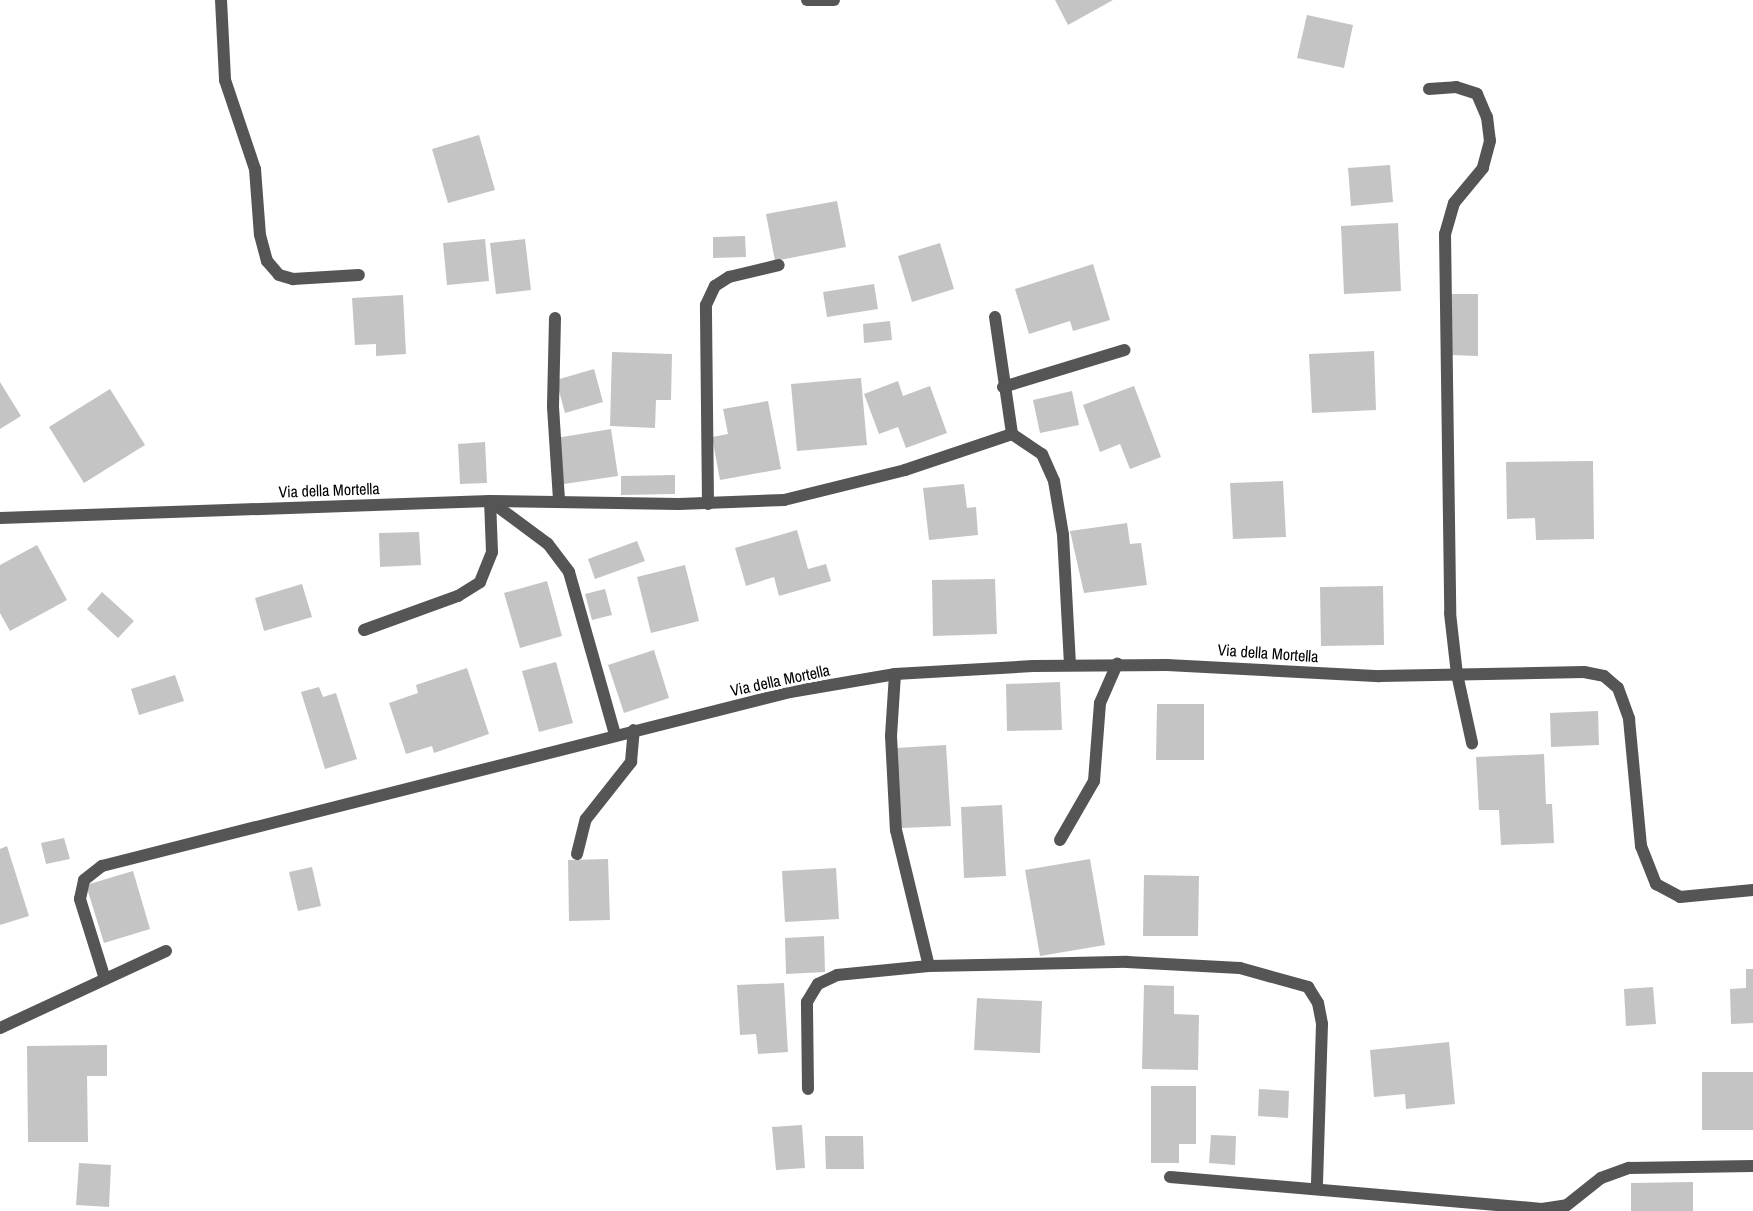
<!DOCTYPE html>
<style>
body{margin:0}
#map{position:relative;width:1753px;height:1211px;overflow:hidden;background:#fff;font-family:"Archivo Narrow",sans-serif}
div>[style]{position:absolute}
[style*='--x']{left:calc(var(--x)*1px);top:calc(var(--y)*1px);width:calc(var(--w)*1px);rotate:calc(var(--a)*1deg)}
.building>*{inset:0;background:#c4c4c4}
.minor>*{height:12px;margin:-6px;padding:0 6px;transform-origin:6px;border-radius:6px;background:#555}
span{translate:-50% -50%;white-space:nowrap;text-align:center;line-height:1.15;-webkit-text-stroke:6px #fff;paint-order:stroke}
.street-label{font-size:16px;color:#000}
</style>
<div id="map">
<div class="building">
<i style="clip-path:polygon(1055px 0,1113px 0,1068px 25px)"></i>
<i style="clip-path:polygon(1307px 15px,1353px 25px,1344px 68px,1297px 58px)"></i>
<i style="clip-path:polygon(479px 135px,495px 190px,448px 203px,432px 149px)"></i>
<i style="clip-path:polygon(1390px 165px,1393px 202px,1351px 206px,1348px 168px)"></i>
<i style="clip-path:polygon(837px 201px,846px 247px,775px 261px,766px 214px)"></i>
<i style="clip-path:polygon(1398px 223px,1401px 291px,1344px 294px,1341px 226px)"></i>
<i style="clip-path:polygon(745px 236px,746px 257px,713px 258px,713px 237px)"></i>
<i style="clip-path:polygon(485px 239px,489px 281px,447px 285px,443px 243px)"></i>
<i style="clip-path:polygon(525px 239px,531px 290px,496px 294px,490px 243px)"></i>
<i style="clip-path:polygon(940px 243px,954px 289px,912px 302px,898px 256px)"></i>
<i style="clip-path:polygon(1093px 264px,1110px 320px,1073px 331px,1070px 321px,1029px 334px,1015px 289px)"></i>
<i style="clip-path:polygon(874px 284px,878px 309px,827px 317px,823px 292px)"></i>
<i style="clip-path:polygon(1450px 294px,1478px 294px,1478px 356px,1450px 355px)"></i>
<i style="clip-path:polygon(403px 295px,406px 354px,376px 356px,376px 344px,355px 345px,352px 298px)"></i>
<i style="clip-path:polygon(890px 321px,892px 340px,864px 343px,863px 324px)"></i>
<i style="clip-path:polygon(1374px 351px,1376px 410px,1312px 413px,1309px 354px)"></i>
<i style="clip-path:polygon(612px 352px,672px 354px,671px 400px,656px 400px,655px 428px,610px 426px)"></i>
<i style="clip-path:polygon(594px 369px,603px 402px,565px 413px,556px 380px)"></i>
<i style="clip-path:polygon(861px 378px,867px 445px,797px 451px,791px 384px)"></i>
<i style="clip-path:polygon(898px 381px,903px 396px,930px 386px,947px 433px,906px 448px,898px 427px,879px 434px,864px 394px)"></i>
<i style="clip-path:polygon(0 382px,21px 416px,0 429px)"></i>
<i style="clip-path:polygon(1134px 386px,1161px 457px,1130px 469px,1120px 444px,1100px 452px,1083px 405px)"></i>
<i style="clip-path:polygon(110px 389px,145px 445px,84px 483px,49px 427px)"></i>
<i style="clip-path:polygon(1072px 391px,1079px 425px,1040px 433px,1033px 400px)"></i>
<i style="clip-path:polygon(768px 401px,781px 469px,720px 480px,712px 437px,728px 434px,723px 409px)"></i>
<i style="clip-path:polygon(611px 429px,618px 476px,564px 484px,556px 438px)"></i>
<i style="clip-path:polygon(485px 442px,487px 483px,460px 484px,458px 444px)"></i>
<i style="clip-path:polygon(1593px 461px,1594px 539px,1536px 540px,1535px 518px,1507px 519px,1506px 462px)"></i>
<i style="clip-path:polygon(675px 475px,675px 494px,621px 495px,621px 476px)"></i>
<i style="clip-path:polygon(1283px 481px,1286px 537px,1233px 539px,1230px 483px)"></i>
<i style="clip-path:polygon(964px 484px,967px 508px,976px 507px,978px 535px,929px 540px,923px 488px)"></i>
<i style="clip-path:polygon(1127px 523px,1130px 544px,1141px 543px,1147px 585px,1084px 593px,1070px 531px)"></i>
<i style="clip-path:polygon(797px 530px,808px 569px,826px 564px,831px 581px,779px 596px,774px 577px,746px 586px,735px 548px)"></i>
<i style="clip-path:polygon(419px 532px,421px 565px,380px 567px,379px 533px)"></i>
<i style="clip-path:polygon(637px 541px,645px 561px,595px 579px,588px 559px)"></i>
<i style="clip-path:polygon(37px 545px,67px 600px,10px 631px,0 613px,0 565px)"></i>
<i style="clip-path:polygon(685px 565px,699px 621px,651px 633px,637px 577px)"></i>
<i style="clip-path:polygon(995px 579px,997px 634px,933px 636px,932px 580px)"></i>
<i style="clip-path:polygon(547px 581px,562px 636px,520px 648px,504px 593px)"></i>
<i style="clip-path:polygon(302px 584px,312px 617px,264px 631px,255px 598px)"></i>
<i style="clip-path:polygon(1383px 586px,1384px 645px,1321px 646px,1320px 587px)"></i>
<i style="clip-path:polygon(605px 589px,612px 615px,592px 620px,585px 594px)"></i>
<i style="clip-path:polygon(102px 592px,134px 621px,118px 638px,87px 609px)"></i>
<i style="clip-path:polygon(654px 650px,669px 698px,624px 713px,608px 665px)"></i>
<i style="clip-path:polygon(556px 662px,573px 723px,539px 732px,522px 671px)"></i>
<i style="clip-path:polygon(467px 668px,489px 734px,434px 753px,432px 746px,406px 754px,389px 703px,418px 693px,416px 685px)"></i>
<i style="clip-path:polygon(175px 675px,184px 701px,139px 715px,131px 689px)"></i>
<i style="clip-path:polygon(1060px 682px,1062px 730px,1007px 731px,1006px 684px)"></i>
<i style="clip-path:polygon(319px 687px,323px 697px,336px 693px,357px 759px,325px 769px,301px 692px)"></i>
<i style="clip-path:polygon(1157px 704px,1204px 704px,1204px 760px,1156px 760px)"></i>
<i style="clip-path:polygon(1598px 711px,1599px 745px,1551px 747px,1550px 713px)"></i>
<i style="clip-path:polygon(946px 745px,951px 826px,901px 828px,896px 748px)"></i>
<i style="clip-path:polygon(1544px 754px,1546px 804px,1552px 804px,1554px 843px,1501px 845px,1499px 810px,1479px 810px,1476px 757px)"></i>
<i style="clip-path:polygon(1002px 805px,1006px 876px,964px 878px,961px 807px)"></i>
<i style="clip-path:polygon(64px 838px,70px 859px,46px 864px,41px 843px)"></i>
<i style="clip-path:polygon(7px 846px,29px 916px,0 925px,0 849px)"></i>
<i style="clip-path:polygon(608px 859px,610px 920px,569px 921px,568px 860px)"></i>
<i style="clip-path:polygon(1090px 859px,1105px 945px,1040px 956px,1025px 870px)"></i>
<i style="clip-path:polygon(312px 867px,321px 906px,298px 911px,289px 872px)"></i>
<i style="clip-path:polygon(836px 868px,839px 919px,785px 922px,782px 871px)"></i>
<i style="clip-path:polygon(133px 871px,150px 929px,104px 943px,86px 885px)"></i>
<i style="clip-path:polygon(1144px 875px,1199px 876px,1198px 936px,1143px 936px)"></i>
<i style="clip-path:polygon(824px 936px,825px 972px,786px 974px,785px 938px)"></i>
<i style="clip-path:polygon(1746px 969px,1753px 969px,1753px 1023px,1731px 1024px,1730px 989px,1746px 988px)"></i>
<i style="clip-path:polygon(784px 983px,788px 1052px,758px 1054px,756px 1034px,740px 1035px,737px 985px)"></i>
<i style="clip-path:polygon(1144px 985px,1174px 986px,1174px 1014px,1199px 1015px,1198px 1070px,1142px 1069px)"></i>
<i style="clip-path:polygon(1653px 987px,1656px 1024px,1626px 1026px,1624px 989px)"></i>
<i style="clip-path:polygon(977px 998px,1042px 1001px,1040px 1053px,974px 1050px)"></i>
<i style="clip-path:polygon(1449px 1042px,1455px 1104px,1406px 1109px,1405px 1094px,1374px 1097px,1370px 1050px)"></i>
<i style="clip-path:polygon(107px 1045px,107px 1076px,87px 1076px,88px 1142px,28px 1142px,27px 1046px)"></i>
<i style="clip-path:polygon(1702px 1072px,1753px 1072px,1753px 1130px,1702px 1130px)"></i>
<i style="clip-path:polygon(1151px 1086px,1196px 1086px,1196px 1144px,1179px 1144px,1179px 1163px,1151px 1163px)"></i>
<i style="clip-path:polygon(1259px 1089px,1289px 1091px,1288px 1118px,1258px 1116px)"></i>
<i style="clip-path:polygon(802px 1125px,805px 1168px,776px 1170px,772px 1127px)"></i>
<i style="clip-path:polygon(1211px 1135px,1236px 1136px,1235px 1165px,1209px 1163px)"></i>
<i style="clip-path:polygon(825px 1136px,863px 1136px,864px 1169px,826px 1169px)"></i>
<i style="clip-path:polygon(79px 1163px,111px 1165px,109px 1207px,76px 1205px)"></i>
<i style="clip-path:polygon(1693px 1182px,1693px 1211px,1631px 1211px,1631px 1183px)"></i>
</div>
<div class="minor">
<i style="--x:221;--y:0;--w:80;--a:87.1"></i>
<i style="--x:225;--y:80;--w:94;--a:71.4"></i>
<i style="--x:255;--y:169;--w:66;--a:85.7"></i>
<i style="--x:260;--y:235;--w:27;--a:75"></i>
<i style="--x:267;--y:261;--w:18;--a:49"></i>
<i style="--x:279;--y:275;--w:15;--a:16"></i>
<i style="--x:293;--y:279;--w:66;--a:-3.5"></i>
<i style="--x:807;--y:0;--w:27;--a:0"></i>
<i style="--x:1429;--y:89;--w:27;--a:-4"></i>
<i style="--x:1456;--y:87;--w:22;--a:18"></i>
<i style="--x:1477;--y:94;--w:25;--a:67"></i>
<i style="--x:1487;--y:117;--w:24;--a:83"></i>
<i style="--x:1490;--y:141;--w:28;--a:105"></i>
<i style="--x:1483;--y:168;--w:45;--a:129.6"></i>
<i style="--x:1454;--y:203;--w:32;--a:106"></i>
<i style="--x:1445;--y:234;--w:379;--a:89.2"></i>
<i style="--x:1450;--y:613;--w:61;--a:83.5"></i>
<i style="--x:1457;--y:674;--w:71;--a:77.7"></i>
<i style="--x:995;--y:317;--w:118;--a:81.7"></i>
<i style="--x:555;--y:318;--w:89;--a:91.3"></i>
<i style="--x:553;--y:407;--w:94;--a:86.3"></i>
<i style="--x:1003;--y:387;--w:127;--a:-16.9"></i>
<i style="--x:708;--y:504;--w:199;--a:-90.6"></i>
<i style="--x:706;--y:305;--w:21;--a:-65"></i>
<i style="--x:715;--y:286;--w:17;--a:-33"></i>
<i style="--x:729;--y:277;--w:51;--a:-13.5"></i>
<i style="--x:0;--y:518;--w:490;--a:-2"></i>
<i style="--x:490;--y:501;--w:72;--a:36.6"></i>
<i style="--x:548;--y:544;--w:35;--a:53"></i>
<i style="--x:569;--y:572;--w:169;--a:74.2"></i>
<i style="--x:364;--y:630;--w:100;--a:-19.9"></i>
<i style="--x:458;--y:596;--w:26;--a:-32"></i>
<i style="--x:480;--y:582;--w:32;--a:-68"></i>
<i style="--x:492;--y:552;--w:51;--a:-92.2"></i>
<i style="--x:490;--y:501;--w:189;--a:0.9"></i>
<i style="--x:679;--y:504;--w:105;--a:-2.2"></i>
<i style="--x:784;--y:500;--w:125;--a:-13.9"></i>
<i style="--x:905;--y:470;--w:113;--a:-18.6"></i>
<i style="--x:1012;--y:434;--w:36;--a:34"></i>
<i style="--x:1042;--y:454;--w:30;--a:66"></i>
<i style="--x:1054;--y:481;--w:55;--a:80.5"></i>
<i style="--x:1063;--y:535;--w:129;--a:86.9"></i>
<i style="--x:895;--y:674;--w:62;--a:93.7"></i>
<i style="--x:891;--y:736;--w:94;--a:87"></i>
<i style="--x:896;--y:830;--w:140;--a:76.4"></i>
<i style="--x:1060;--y:840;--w:68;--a:-60"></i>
<i style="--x:1094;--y:781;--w:78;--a:-85.6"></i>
<i style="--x:1100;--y:703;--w:43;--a:-66.4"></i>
<i style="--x:577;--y:854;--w:36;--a:-76"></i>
<i style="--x:586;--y:819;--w:73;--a:-51.7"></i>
<i style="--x:631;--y:762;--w:32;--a:-85"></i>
<i style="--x:105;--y:979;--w:84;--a:-107.4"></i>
<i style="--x:80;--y:899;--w:19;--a:-78"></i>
<i style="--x:84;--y:880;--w:23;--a:-38"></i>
<i style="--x:102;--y:866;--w:710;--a:-14.19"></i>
<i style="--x:790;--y:692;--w:107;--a:-9.7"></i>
<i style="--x:895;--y:674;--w:138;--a:-3.3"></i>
<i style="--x:1033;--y:666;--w:134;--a:-0.4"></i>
<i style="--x:1167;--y:665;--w:213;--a:3"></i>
<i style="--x:1380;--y:676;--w:204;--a:-1.1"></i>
<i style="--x:1584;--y:672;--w:20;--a:11"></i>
<i style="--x:1604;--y:676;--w:18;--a:41"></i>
<i style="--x:1618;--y:688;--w:33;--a:70"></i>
<i style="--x:1629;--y:719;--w:128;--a:84.6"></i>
<i style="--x:1641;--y:846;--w:41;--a:68.5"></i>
<i style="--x:1656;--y:884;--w:27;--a:28"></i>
<i style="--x:1680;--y:897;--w:73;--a:-5.5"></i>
<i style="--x:0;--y:1028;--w:183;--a:-24.9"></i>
<i style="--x:808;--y:1089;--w:87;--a:-90.7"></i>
<i style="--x:807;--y:1002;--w:21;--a:-59"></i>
<i style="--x:818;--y:984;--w:21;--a:-25"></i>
<i style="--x:837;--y:975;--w:92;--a:-5.6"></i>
<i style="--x:929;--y:966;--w:198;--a:-1.2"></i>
<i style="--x:1127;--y:962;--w:113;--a:3"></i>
<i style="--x:1240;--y:968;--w:71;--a:15.6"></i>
<i style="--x:1308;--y:987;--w:19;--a:58"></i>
<i style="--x:1318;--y:1003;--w:21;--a:79"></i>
<i style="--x:1322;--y:1024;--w:163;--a:91.8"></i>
<i style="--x:1170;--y:1177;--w:373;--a:4.9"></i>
<i style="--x:1542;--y:1209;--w:25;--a:-9"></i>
<i style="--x:1567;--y:1205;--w:43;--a:-38.5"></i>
<i style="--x:1601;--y:1178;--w:30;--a:-20"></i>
<i style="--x:1629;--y:1168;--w:124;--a:-0.9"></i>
</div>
<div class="street-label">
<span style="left:329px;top:490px;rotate:-2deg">Via della Mortella</span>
<span style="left:1268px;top:653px;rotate:4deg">Via della Mortella</span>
<span style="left:780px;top:680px;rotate:-12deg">Via della Mortella</span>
</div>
</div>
